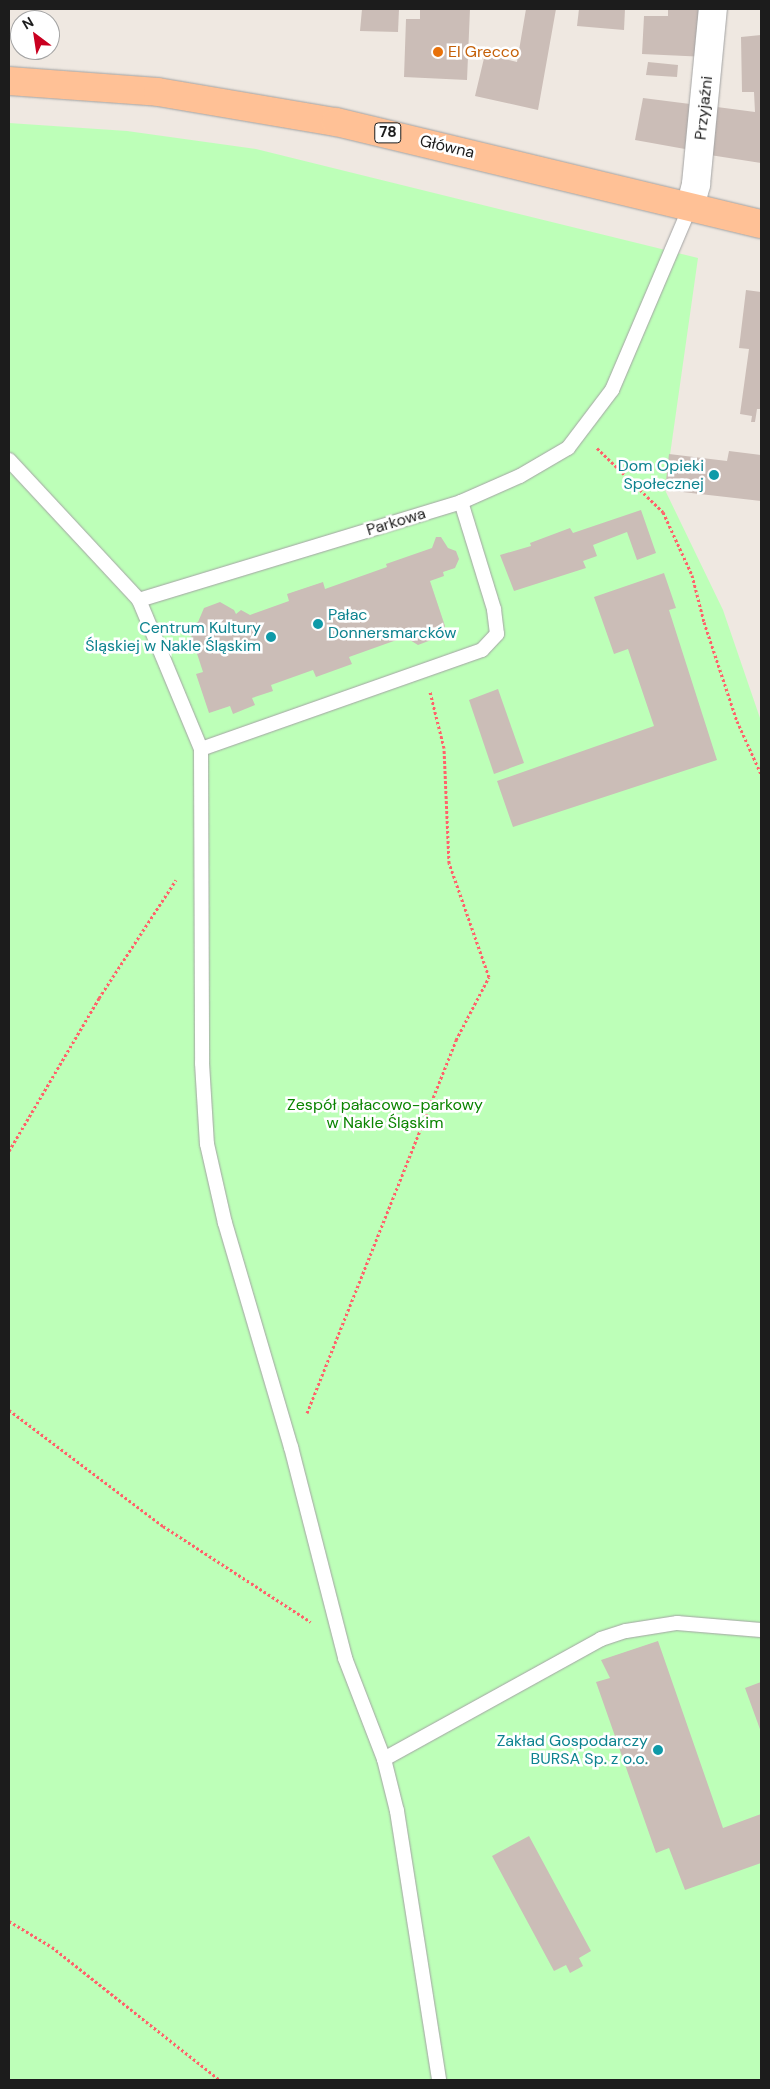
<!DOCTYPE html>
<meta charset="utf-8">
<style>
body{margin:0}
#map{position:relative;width:770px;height:2089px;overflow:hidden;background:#efe8e1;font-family:"DM Sans",sans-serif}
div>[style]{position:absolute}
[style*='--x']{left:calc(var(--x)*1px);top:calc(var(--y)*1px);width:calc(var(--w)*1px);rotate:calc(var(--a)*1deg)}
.park>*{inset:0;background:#bdffb8}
.building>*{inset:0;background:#cbbdb7}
.path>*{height:3px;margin-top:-1.5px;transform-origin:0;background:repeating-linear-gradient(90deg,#ff626a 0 2.5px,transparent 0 5px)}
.roads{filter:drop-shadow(0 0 1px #a3a3a3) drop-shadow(0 0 1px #a3a3a3)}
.lane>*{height:14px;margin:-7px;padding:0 7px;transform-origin:7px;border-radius:7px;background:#fff}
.street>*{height:28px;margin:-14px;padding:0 14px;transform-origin:14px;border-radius:14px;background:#fff}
.primary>*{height:28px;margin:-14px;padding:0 14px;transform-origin:14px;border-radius:14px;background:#ffc196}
.dots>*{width:14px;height:14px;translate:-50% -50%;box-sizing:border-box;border:2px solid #fff;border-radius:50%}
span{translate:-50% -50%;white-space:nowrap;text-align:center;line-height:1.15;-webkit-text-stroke:5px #fff;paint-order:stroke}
.shield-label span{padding:1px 4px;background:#fff;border:1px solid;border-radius:4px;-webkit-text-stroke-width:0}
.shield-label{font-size:15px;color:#1c1c1c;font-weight:700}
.food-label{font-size:16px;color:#c56008}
.left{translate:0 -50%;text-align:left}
.street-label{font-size:16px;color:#1c1c1c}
.culture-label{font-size:16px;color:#0d838f}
.right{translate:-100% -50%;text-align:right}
.park-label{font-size:16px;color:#0a8400}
.frame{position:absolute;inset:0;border:10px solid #1c1c1c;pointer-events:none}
.north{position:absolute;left:10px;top:10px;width:50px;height:50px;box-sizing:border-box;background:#fff;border:1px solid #a4a4a4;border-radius:50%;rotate:329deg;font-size:14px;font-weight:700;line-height:20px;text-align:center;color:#1c1c1c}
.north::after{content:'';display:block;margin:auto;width:18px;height:22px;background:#c90020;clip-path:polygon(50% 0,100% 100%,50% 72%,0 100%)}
</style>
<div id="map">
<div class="park">
<i style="clip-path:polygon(9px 123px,127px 131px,256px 149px,698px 258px,665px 490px,723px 610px,761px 721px,761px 2080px,9px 2080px)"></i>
</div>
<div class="building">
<i style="clip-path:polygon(362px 9px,399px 9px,398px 32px,360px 31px)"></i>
<i style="clip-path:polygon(420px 9px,470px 9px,467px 80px,404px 77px,406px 19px,420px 19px)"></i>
<i style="clip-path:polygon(526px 9px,556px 9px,538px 110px,475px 96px,485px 54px,517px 62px)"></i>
<i style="clip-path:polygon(579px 9px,625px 9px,624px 30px,577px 26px)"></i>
<i style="clip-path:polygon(668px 9px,709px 9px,707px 57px,642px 54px,644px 16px,668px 16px)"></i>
<i style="clip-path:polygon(761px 35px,761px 163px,710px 155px,717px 107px,755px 112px,754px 92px,742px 92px,741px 37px)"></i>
<i style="clip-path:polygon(648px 62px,678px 65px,677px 77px,646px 75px)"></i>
<i style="clip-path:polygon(643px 98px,690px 104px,685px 149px,635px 140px)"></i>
<i style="clip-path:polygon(746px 290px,761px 292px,761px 409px,757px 409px,755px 422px,751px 422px,752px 416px,740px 414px,749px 349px,739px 348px)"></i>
<i style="clip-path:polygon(729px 451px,761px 455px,761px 501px,665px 490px,669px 454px,727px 461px)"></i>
<i style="clip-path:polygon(641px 510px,656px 553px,637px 560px,627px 532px,593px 545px,597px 556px,583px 561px,586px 568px,514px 591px,500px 555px,531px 546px,530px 543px,570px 528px,573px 533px)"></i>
<i style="clip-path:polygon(436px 537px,441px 537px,448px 548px,456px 551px,459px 559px,455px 568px,443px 572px,444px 576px,430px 581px,445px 626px,439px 637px,418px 645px,405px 637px,349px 657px,352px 664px,316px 677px,313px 670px,271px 685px,273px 691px,252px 698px,255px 705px,233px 714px,230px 706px,209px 713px,196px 674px,203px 672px,188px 626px,198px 622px,204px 608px,220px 602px,234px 610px,236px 614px,241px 610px,250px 615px,289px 601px,287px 594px,323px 582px,325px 589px,387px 567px,386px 564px,432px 548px)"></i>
<i style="clip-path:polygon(664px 573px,676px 608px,669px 610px,717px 760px,513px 827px,497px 781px,654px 726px,628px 649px,614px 654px,594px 597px)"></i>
<i style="clip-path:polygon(498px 689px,524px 763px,494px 774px,469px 700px)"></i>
<i style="clip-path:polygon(658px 1641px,723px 1828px,761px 1814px,761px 1863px,685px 1890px,669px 1848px,656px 1853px,596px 1682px,610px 1678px,601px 1660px)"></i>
<i style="clip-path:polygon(761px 1682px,761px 1732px,745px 1688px)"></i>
<i style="clip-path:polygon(529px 1836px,591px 1951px,579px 1958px,583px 1966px,570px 1973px,566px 1965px,554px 1971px,492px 1856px)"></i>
</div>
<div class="path">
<i style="--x:597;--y:448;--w:92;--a:44.1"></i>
<i style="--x:663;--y:512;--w:69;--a:65.3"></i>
<i style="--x:692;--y:575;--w:49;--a:75.7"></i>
<i style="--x:704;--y:622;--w:104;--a:71.6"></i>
<i style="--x:737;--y:721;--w:58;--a:65.6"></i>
<i style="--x:9;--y:1151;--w:178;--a:-59.5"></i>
<i style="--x:99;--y:998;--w:141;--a:-56.9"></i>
<i style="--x:9;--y:1410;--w:193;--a:37"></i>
<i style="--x:163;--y:1526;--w:176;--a:33"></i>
<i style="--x:307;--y:1413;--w:402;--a:-68.2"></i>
<i style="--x:456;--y:1040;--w:71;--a:-62.4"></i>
<i style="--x:489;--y:977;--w:121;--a:-109.3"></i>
<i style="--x:449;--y:863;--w:115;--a:-92.5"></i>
<i style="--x:444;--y:748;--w:58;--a:-104"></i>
<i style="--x:9;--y:1921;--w:50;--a:31.2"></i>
<i style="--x:52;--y:1947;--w:214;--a:38.4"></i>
</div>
<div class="roads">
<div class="lane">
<i style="--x:9;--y:460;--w:191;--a:47.1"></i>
<i style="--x:139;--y:600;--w:161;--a:67.4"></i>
<i style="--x:201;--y:749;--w:314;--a:89.8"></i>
<i style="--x:202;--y:1063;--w:81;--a:86.5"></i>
<i style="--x:207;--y:1144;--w:81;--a:77.2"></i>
<i style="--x:225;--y:1223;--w:234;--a:73.6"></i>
<i style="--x:291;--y:1447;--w:218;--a:75.6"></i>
<i style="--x:345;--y:1658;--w:108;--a:68.9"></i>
<i style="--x:384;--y:1759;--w:54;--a:76"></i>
<i style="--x:397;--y:1811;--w:272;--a:81.1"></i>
<i style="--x:139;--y:600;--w:337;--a:-16.9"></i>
<i style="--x:461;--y:502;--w:64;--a:-23.8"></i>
<i style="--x:520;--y:476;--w:56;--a:-30.3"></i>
<i style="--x:568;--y:448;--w:73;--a:-52.8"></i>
<i style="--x:612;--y:390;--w:199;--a:-66.9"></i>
<i style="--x:201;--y:749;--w:298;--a:-19.4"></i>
<i style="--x:482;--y:650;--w:22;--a:-47"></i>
<i style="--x:497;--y:634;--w:25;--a:-97"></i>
<i style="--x:494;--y:609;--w:112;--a:-107.1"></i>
<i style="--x:384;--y:1759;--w:248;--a:-28.9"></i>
<i style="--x:601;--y:1639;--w:26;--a:-18"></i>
<i style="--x:626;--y:1631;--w:52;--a:-8.9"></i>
<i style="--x:677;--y:1623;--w:84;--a:4.8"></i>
</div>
<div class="street">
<i style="--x:690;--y:207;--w:24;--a:-75"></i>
<i style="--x:696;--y:184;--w:176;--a:-84.5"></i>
</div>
<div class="primary">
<i style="--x:9;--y:81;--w:149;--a:4.2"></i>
<i style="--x:158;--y:92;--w:181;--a:9.6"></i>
<i style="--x:336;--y:122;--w:437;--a:13.5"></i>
</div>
</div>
<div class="dots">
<i style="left:438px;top:52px;background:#e8710a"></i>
<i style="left:714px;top:475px;background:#0f9aa8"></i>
<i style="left:318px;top:624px;background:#0f9aa8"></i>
<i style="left:271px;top:637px;background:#0f9aa8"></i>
<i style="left:658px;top:1750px;background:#0f9aa8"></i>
</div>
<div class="shield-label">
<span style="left:388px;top:133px">78</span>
</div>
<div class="food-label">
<span class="left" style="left:448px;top:52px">El Grecco</span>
</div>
<div class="street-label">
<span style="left:704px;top:108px;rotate:-84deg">Przyjaźni</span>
<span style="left:447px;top:147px;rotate:13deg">Główna</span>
<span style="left:396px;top:522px;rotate:-17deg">Parkowa</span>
</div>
<div class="culture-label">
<span class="right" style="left:704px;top:475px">Dom Opieki<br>Społecznej</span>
<span class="left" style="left:328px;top:624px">Pałac<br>Donnersmarcków</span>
<span class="right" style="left:261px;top:637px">Centrum Kultury<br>Śląskiej w Nakle Śląskim</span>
<span class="right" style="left:648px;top:1750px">Zakład Gospodarczy<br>BURSA Sp. z o.o.</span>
</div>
<div class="park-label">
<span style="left:385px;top:1114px">Zespół pałacowo-parkowy<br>w Nakle Śląskim</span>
</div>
<div class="frame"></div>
<div class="north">N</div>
</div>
